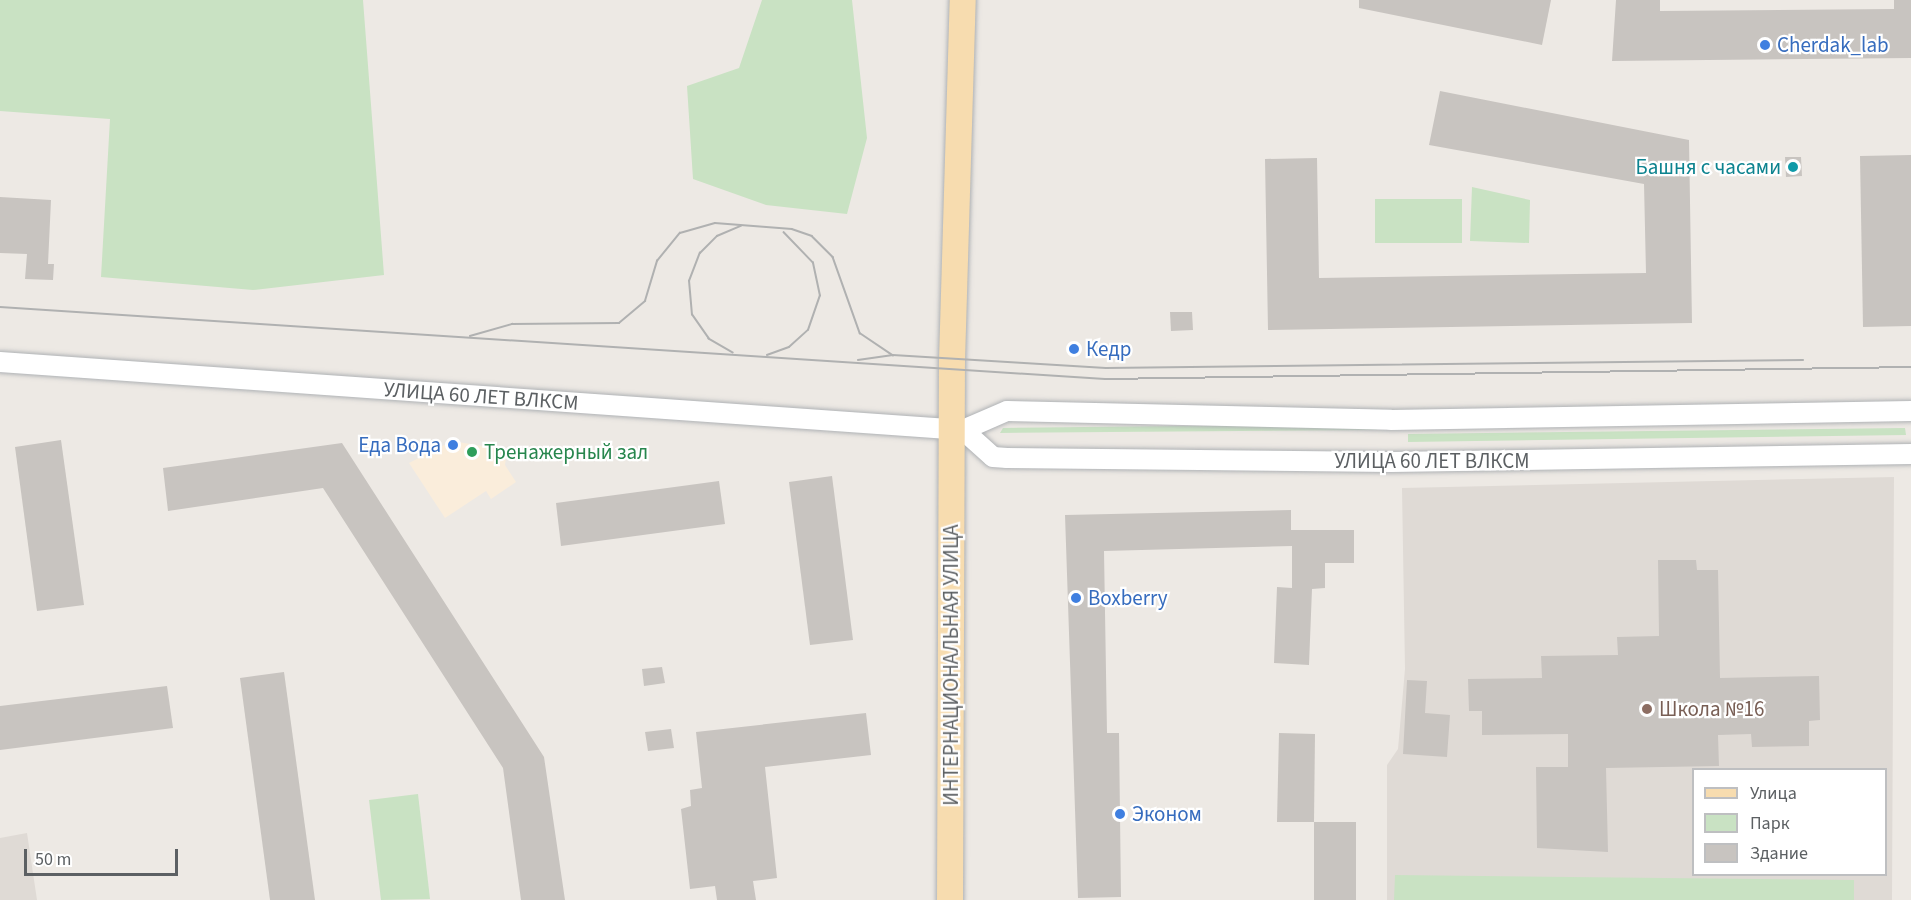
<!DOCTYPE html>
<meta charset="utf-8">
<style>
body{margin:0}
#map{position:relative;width:1911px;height:900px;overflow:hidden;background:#ede9e4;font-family:"Source Sans 3",sans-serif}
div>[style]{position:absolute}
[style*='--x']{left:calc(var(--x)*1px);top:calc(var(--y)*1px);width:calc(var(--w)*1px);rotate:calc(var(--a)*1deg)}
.commercial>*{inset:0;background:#faeddb}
.education>*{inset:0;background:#dfdad5}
.green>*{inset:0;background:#c9e2c3}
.building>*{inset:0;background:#c8c4c0}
.roads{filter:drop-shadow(0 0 2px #afb2b5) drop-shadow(0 0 2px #afb2b5)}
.minor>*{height:20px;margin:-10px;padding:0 10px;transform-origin:10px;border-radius:10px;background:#fff}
.major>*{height:26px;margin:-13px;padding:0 13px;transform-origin:13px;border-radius:13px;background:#f7dcaf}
.tram>*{height:1.5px;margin:-0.75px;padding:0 0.75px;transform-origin:0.75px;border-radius:0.75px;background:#b0b1b1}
.dots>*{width:16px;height:16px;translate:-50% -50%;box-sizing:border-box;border:3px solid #fff;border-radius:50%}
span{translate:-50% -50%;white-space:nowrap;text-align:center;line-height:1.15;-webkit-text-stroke:4.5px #fff;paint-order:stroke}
.shop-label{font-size:21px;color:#366cbe}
.left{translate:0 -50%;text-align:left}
.right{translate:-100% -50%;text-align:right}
.culture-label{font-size:21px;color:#0d838f}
.street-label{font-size:21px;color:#5c6063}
.leisure-label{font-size:21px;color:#27864d}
.education-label{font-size:21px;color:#785e54}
.legend{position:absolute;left:1692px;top:768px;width:195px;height:108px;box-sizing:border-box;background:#fff;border:2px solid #bebfc1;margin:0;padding:8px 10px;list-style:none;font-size:18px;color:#5c6063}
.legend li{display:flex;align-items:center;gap:12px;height:30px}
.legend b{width:30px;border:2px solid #bebfc1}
.scale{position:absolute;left:24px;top:849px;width:154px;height:27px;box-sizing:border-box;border:3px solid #5c6063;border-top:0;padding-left:8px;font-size:18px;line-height:21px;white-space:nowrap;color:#5c6063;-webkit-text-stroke:4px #fff;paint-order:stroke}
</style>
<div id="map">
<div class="commercial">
<i style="clip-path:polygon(452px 441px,507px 450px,505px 465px,516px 482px,491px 499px,486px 491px,445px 518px,409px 463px)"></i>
</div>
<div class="education">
<i style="clip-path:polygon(evenodd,1894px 477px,1892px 900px,1387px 900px,1387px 765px,1398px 749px,1405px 669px,1402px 488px,1894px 477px,1694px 770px,1886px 770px,1886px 874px,1694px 874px,1694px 770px)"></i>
<i style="clip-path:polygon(27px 833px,37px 900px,0 900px,0 838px)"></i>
</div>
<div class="green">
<i style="clip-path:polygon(0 0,363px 0,384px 275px,253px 290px,101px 277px,110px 119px,0 111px)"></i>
<i style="clip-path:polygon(762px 0,852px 0,867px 138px,847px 214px,766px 205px,693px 179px,687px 86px,739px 68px)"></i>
<i style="clip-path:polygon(1472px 187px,1530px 200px,1529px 243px,1470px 241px)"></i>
<i style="clip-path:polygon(1375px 199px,1462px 199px,1462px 243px,1375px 243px)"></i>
<i style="clip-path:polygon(1377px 424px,1377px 430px,1000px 433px,1003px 428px)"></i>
<i style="clip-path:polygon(1905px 428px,1906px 435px,1408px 442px,1408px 434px)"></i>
<i style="clip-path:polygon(418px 794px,430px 899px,381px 900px,369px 800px)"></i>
<i style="clip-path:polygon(1395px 875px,1854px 880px,1854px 900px,1394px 900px)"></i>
</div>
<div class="building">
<i style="clip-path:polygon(1359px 0,1551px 0,1542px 45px,1359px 8px)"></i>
<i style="clip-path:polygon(1616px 0,1660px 0,1660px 11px,1894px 9px,1894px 0,1911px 0,1911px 58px,1612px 61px)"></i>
<i style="clip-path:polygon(1440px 91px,1689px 140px,1692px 323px,1268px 330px,1265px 159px,1317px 158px,1319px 278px,1646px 273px,1644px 184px,1429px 145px)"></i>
<i style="clip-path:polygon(1911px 155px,1911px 326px,1863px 327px,1860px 156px)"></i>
<i style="clip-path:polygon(1785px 157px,1801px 157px,1802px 176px,1786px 177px)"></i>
<i style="clip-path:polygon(0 197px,51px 200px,48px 264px,54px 264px,53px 280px,25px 279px,27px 254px,0 253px)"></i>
<i style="clip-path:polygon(1170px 312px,1192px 312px,1193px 330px,1171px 331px)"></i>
<i style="clip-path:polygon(61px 440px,84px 605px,37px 611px,15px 447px)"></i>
<i style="clip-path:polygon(342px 443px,544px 757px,565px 900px,521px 900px,503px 768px,323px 488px,168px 511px,163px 468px)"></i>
<i style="clip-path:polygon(832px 476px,853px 640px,810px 645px,789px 482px)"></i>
<i style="clip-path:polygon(719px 481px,725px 524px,561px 546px,556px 503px)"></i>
<i style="clip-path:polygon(1291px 510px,1291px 530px,1354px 530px,1354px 563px,1325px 563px,1325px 588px,1312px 589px,1309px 665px,1274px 663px,1277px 587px,1292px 588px,1292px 546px,1104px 551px,1107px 733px,1119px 733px,1121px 897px,1078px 898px,1065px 515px)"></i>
<i style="clip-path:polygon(1658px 560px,1696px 560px,1697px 570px,1718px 570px,1720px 678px,1819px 676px,1820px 720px,1809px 721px,1809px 746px,1752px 747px,1751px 734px,1718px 735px,1719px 766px,1606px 768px,1608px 852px,1537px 848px,1536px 767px,1568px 767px,1568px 734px,1482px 735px,1482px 711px,1469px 711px,1468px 679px,1542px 678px,1541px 656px,1618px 655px,1617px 637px,1659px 636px)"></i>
<i style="clip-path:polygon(662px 667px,665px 683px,644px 686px,642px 669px)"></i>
<i style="clip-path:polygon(284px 672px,315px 900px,270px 900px,240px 678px)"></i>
<i style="clip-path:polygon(1407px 680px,1427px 681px,1425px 713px,1450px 715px,1447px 757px,1403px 754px)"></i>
<i style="clip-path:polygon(167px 686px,173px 728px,0 750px,0 706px)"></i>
<i style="clip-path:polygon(866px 713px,871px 755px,765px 767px,777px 878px,753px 881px,756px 900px,717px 900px,715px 886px,690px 889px,681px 809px,691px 806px,690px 790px,702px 788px,696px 732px)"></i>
<i style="clip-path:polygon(671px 729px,674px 748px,648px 751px,645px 732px)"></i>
<i style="clip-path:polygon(1279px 733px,1315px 734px,1314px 822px,1277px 822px)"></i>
<i style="clip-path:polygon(1314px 822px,1356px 822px,1356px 900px,1314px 900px)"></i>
</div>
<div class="roads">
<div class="minor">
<i style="--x:0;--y:362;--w:965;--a:4.04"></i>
<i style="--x:963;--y:430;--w:48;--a:-23.4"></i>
<i style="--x:1007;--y:411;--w:384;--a:1.3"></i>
<i style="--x:1391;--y:420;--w:520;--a:-0.99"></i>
<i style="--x:963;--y:430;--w:40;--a:42"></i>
<i style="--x:993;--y:457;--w:14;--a:4"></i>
<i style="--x:1007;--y:458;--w:384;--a:0.6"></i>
<i style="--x:1391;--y:462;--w:520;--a:-0.88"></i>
</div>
<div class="major">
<i style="--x:950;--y:900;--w:539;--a:-89.79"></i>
<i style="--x:952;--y:361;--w:361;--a:-88.3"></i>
</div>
</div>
<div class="tram">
<i style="--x:0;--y:307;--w:1107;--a:3.73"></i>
<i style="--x:1105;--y:379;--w:806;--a:-0.85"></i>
<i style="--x:470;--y:336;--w:44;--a:-15.9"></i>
<i style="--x:512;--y:324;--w:107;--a:-0.5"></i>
<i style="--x:619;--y:323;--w:34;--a:-40"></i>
<i style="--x:645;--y:301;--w:42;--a:-73.3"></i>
<i style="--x:657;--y:261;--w:36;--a:-51"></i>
<i style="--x:680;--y:233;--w:36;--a:-16"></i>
<i style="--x:715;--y:223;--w:77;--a:4.5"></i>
<i style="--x:792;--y:229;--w:21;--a:19"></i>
<i style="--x:812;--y:236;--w:30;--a:45"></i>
<i style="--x:833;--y:257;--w:81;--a:70.4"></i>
<i style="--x:860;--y:333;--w:40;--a:34"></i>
<i style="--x:733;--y:353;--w:28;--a:-150"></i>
<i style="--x:709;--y:339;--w:29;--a:-125"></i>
<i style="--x:692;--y:315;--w:34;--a:-95"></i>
<i style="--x:689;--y:281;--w:30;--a:-69"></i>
<i style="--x:700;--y:253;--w:24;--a:-45"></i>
<i style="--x:717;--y:236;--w:26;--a:-23"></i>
<i style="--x:767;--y:355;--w:23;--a:-20"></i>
<i style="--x:789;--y:347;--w:25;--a:-42"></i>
<i style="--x:808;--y:330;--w:36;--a:-71"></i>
<i style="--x:820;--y:296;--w:34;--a:-102"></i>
<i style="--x:813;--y:263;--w:42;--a:-134"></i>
<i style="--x:858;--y:360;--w:35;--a:-8"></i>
<i style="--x:893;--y:355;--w:213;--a:3.5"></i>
<i style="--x:1106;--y:368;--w:697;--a:-0.66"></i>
</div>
<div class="dots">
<i style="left:1765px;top:45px;background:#3f7fe0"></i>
<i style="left:1793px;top:167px;background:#0f9aa8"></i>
<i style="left:1074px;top:349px;background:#3f7fe0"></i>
<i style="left:453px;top:445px;background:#3f7fe0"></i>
<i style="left:472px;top:452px;background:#2e9e5b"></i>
<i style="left:1076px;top:598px;background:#3f7fe0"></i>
<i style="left:1647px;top:709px;background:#8d6e63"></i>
<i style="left:1120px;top:814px;background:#3f7fe0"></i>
</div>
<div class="shop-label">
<span class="left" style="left:1777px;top:45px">Cherdak_lab</span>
<span class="left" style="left:1086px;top:349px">Кедр</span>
<span class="right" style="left:441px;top:445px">Еда Вода</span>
<span class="left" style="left:1088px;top:598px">Boxberry</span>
<span class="left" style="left:1132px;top:814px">Эконом</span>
</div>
<div class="culture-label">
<span class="right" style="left:1781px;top:167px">Башня с часами</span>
</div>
<div class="street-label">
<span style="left:481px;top:396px;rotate:4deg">УЛИЦА 60 ЛЕТ ВЛКСМ</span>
<span style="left:1432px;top:461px">УЛИЦА 60 ЛЕТ ВЛКСМ</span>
<span style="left:951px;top:665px;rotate:-90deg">ИНТЕРНАЦИОНАЛЬНАЯ УЛИЦА</span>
</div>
<div class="leisure-label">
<span class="left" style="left:484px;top:452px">Тренажерный зал</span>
</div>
<div class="education-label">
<span class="left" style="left:1659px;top:709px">Школа №16</span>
</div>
<ul class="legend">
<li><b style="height:8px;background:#f7dcaf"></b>Улица</li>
<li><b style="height:16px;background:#c9e2c3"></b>Парк</li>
<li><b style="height:16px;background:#c8c4c0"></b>Здание</li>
</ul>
<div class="scale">50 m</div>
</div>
